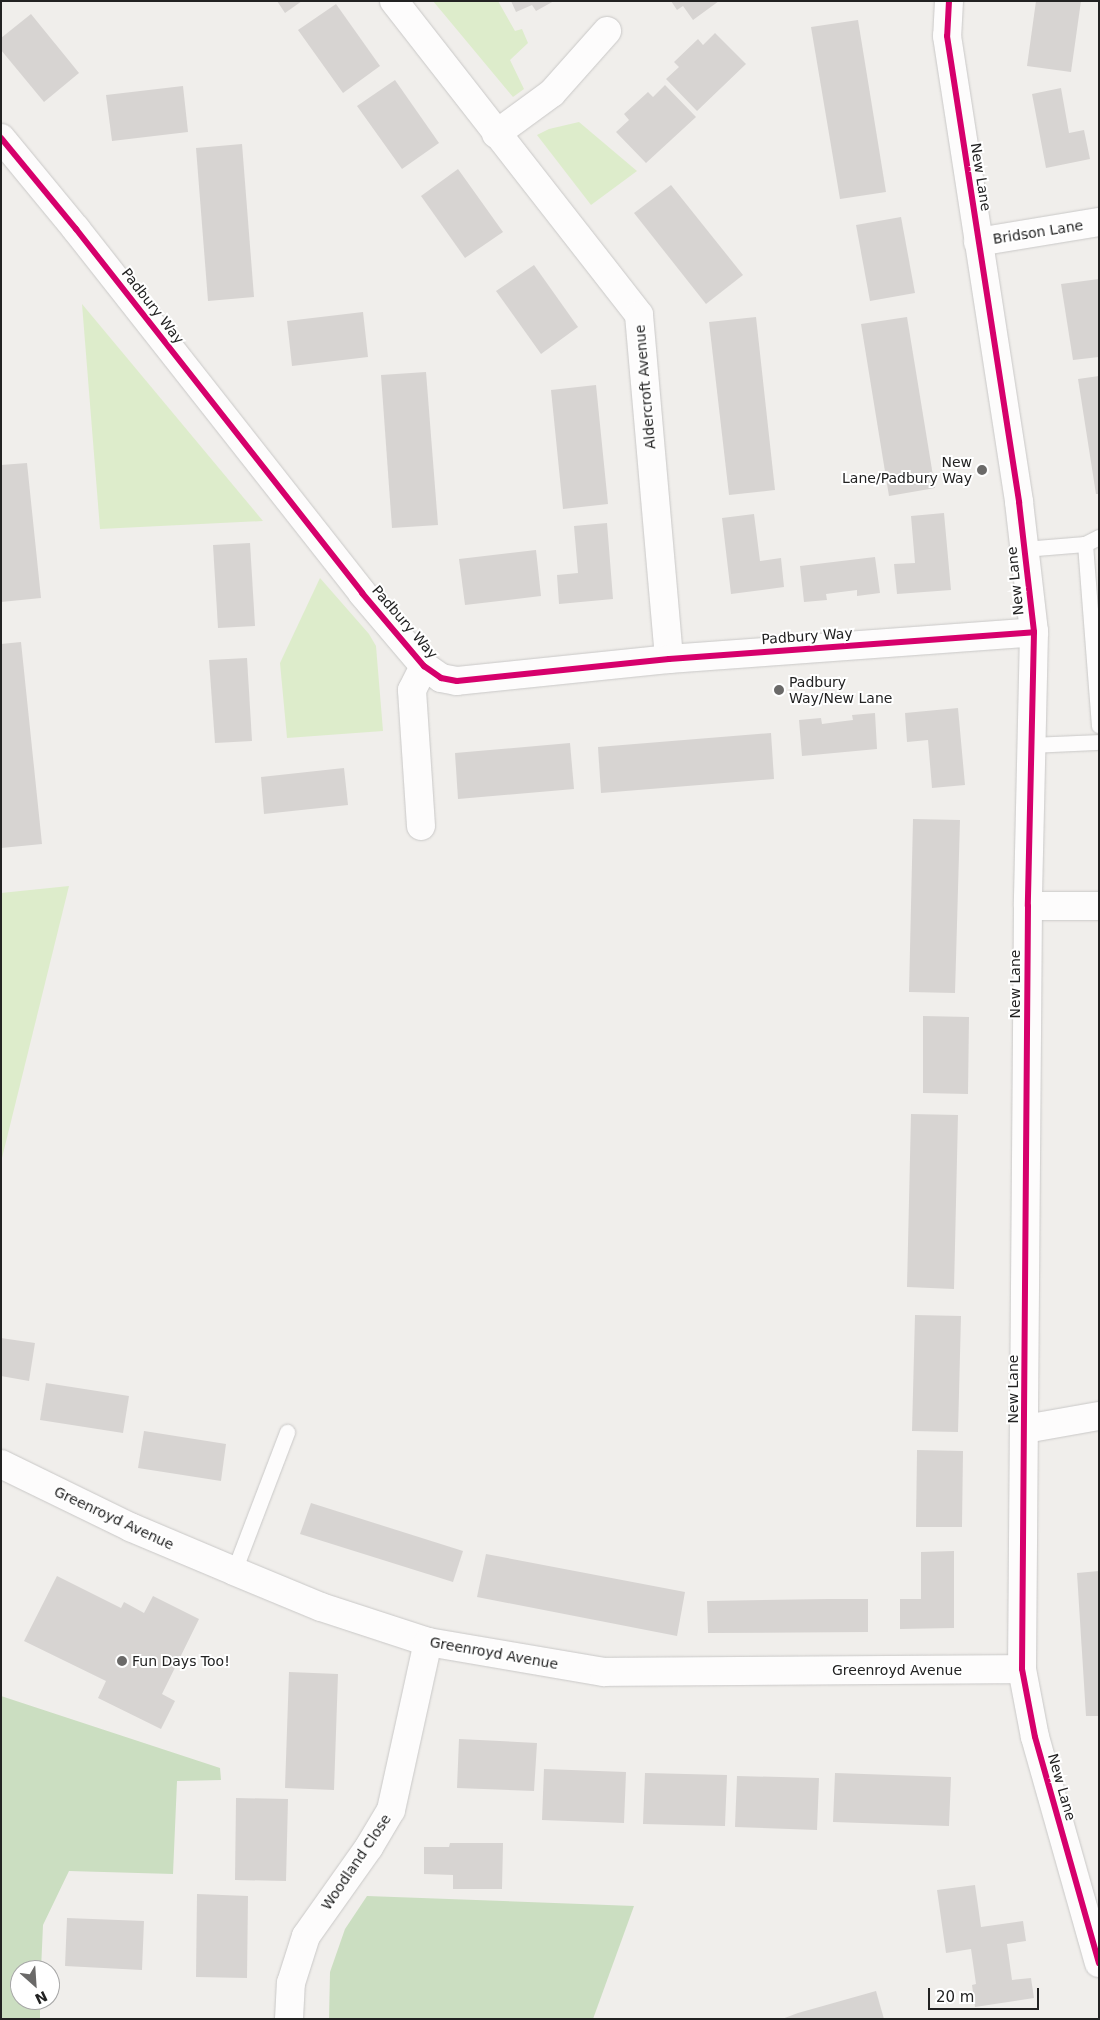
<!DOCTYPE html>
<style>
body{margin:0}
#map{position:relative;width:1100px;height:2020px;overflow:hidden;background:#f0eeeb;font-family:"DejaVu Sans",sans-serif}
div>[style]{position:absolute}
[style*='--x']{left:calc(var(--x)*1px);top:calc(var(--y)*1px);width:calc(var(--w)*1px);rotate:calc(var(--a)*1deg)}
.grass>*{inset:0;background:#ddeccb}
.forest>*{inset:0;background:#cbdec1}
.building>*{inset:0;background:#d7d4d2}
.roads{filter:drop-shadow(0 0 1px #c9c8c7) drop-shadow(0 0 1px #c9c8c7)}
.service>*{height:15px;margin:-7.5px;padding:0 7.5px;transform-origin:7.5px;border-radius:7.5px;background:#fdfcfc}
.minor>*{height:28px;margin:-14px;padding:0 14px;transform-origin:14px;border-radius:14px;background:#fdfcfc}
.tertiary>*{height:28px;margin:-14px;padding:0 14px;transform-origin:14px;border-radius:14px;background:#fdfcfc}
.cycleway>*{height:6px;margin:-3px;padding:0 3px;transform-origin:3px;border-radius:3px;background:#d6006c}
.dots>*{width:14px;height:14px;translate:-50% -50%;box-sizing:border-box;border:2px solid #fff;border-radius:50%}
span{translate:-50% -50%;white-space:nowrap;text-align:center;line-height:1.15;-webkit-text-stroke:4px #fff;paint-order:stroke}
.street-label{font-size:14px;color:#222}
.poi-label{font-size:14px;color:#222}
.right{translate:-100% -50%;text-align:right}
.left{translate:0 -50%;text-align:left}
.frame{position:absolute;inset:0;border:2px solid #222;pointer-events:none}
.north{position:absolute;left:10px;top:1960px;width:50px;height:50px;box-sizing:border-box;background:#fff;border:1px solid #a7a7a7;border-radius:50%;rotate:154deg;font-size:14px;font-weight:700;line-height:20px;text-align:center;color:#222}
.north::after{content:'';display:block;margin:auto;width:18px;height:22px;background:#6a6968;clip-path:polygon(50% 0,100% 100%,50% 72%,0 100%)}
.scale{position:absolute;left:928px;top:1988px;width:111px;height:22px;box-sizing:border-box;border:2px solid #222;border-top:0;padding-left:6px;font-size:15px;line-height:18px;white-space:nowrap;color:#222;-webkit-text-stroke:4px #fff;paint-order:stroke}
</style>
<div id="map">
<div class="grass">
<i style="clip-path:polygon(433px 1px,498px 1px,515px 31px,522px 29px,528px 43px,510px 60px,524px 89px,513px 97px)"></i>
<i style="clip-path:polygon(579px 122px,637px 171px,591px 205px,537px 135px,549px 129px)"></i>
<i style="clip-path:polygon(82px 304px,263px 521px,100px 529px)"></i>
<i style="clip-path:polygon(320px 578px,369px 634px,376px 646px,383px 731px,287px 738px,280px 663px)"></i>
<i style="clip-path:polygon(69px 886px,1px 1162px,1px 893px)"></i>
</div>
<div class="forest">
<i style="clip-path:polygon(1px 1696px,220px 1768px,221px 1780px,177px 1781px,173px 1874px,69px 1871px,43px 1925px,41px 1970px,20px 1970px,20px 2000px,40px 2000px,40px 2019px,1px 2019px)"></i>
<i style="clip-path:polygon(367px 1896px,634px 1906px,593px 2019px,329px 2019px,330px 1972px,345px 1929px)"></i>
</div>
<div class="building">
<i style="clip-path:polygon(277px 1px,302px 1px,285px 13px)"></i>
<i style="clip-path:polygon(511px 1px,554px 1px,536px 11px,532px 5px,516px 12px)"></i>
<i style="clip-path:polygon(671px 1px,719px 1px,693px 20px,683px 6px,677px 10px)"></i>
<i style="clip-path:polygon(1036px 1px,1081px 1px,1071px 72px,1027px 66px)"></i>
<i style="clip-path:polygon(336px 4px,380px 66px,343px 93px,298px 30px)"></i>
<i style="clip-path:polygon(31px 14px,79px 73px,44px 102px,1px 50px,1px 38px)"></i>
<i style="clip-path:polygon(858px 20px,886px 192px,840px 199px,811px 27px)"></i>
<i style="clip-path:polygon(715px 33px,746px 64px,697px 111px,666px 79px,679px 67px,674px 62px,698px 39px,703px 45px)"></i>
<i style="clip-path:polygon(395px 80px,439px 143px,402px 169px,357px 106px)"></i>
<i style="clip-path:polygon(665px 85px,696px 117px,646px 163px,616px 132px,629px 120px,624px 114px,648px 92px,653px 97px)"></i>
<i style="clip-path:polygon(183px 86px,188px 132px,112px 141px,106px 95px)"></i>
<i style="clip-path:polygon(1061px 88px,1069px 133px,1084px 130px,1090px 159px,1046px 168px,1032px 94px)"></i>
<i style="clip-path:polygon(242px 144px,254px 297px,208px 301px,196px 148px)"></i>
<i style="clip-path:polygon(458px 169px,503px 232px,465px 258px,421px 196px)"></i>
<i style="clip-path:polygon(671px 185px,743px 275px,706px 304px,634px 213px)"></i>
<i style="clip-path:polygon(901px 217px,915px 293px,870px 301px,856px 225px)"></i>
<i style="clip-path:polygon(534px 265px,578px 327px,541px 354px,496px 291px)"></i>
<i style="clip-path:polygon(1099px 279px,1099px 357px,1073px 360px,1061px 284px)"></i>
<i style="clip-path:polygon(363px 312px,368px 357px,292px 366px,287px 321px)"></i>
<i style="clip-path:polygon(756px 317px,775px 490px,729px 495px,709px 322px)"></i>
<i style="clip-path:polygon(907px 317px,935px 488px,889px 496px,861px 324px)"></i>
<i style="clip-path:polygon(426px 372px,438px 525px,392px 528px,381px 375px)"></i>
<i style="clip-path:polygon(1099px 376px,1099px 494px,1096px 494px,1078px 379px)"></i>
<i style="clip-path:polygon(596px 385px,608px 504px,563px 509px,551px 390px)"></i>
<i style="clip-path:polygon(27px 463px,41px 598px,1px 602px,1px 465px)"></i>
<i style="clip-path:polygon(944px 513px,951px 590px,897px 594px,894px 564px,915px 563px,911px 516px)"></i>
<i style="clip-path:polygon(754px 514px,760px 561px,781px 558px,784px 587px,731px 594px,722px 518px)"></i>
<i style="clip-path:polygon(607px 523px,613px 599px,559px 604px,557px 575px,578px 573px,574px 526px)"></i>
<i style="clip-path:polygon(250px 543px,255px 626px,218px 628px,213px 545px)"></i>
<i style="clip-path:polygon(536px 550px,541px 596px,465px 605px,459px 559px)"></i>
<i style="clip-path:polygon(875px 557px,880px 593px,857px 596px,857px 590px,841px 592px,826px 594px,827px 600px,804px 602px,800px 566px)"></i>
<i style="clip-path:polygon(21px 642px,42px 844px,1px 848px,1px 644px)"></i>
<i style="clip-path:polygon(247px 658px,252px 741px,215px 743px,209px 660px)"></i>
<i style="clip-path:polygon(958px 708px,965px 785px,932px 788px,928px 740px,907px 742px,905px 713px)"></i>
<i style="clip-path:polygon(875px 713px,877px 749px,802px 756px,799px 720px,821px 718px,822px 724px,837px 722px,853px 720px,852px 715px)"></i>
<i style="clip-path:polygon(771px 733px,774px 779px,601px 793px,598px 747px)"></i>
<i style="clip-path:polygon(570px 743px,574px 789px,458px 799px,455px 753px)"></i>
<i style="clip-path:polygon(344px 768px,348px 805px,264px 814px,261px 777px)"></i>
<i style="clip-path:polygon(913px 819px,960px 820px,955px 993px,909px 992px)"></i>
<i style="clip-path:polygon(923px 1016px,969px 1017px,968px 1094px,923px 1093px)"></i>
<i style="clip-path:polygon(911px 1114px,958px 1115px,954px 1289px,907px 1287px)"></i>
<i style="clip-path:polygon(915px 1315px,961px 1316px,958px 1432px,912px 1431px)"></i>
<i style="clip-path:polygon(1px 1338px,35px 1343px,29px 1381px,1px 1376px)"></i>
<i style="clip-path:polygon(46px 1383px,129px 1396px,123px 1433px,40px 1420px)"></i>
<i style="clip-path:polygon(144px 1431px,226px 1444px,221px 1481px,138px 1468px)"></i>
<i style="clip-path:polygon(917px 1450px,963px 1451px,962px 1527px,916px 1527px)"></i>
<i style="clip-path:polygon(311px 1503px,463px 1551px,453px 1582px,300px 1534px)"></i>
<i style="clip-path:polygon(954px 1551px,954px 1628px,900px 1629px,900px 1599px,921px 1599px,921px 1552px)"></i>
<i style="clip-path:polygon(486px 1554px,685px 1592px,677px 1636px,477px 1597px)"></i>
<i style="clip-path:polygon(1099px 1571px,1099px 1716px,1086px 1716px,1077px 1573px)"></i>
<i style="clip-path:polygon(57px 1576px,121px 1608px,124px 1602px,144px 1613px,153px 1596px,199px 1619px,162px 1694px,175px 1701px,161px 1729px,98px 1698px,106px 1681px,24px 1641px)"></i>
<i style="clip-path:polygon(828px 1599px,868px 1599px,868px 1632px,708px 1633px,707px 1601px)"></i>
<i style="clip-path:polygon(289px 1672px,338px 1674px,334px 1790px,285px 1788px)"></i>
<i style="clip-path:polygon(459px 1739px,537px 1743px,534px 1791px,457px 1788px)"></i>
<i style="clip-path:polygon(544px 1769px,626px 1772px,624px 1823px,542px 1820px)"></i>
<i style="clip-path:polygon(645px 1773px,727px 1775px,725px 1826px,643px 1824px)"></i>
<i style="clip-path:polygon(835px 1773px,951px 1777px,949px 1826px,833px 1822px)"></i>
<i style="clip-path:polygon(737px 1776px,819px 1778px,817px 1830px,735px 1827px)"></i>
<i style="clip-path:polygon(236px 1798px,288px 1799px,286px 1881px,235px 1880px)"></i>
<i style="clip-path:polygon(450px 1843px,503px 1843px,502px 1889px,453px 1889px,453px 1875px,424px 1874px,424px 1847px,449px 1847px)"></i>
<i style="clip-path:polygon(975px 1885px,981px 1927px,1023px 1921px,1026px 1941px,1007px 1944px,1012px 1980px,1031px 1978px,1034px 1998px,975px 2007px,972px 1985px,976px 1984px,971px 1949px,946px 1953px,937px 1890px)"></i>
<i style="clip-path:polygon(197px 1894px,248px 1896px,247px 1978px,196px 1977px)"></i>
<i style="clip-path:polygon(67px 1918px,144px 1921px,142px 1970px,65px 1966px)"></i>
<i style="clip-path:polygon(876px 1991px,884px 2019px,782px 2019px,798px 2013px)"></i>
</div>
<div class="roads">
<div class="service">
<i style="--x:1085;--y:544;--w:16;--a:-27"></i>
<i style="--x:1024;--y:549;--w:61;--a:-4.7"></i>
<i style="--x:1085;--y:544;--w:182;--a:85.6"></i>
<i style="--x:1032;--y:745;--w:67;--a:-2.6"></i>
<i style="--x:234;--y:1571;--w:149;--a:-69.1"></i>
</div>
<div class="minor">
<i style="--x:394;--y:1;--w:398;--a:52"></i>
<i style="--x:639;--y:315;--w:345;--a:85"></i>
<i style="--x:496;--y:134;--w:69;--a:-36.2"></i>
<i style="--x:552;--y:93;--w:83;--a:-48.4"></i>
<i style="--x:1;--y:138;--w:118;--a:50.5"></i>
<i style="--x:76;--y:229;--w:463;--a:51.8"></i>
<i style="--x:362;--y:593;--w:96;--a:49.7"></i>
<i style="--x:424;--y:666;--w:21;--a:35"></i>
<i style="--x:441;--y:678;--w:16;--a:11"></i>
<i style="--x:457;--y:681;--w:213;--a:-5.9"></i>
<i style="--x:669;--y:659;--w:366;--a:-4.2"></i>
<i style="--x:978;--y:242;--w:123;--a:-9.4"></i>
<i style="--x:421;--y:826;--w:136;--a:-93.8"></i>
<i style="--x:412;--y:690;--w:27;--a:-63"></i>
<i style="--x:1028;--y:906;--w:71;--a:0"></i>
<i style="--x:1025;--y:1429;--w:75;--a:-10"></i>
<i style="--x:1;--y:1464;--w:144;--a:26"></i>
<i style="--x:130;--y:1527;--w:113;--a:22.9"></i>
<i style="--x:234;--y:1571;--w:94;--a:22.5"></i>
<i style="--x:321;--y:1607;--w:113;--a:18.1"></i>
<i style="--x:428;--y:1642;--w:179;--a:9.7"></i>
<i style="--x:604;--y:1672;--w:418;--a:-0.4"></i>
<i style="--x:289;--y:2019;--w:36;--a:-87"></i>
<i style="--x:291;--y:1983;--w:49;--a:-72.3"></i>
<i style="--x:306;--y:1936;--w:109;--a:-54.7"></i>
<i style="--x:369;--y:1847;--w:43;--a:-59.3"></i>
<i style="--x:391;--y:1810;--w:172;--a:-77.6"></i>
</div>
<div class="tertiary">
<i style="--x:949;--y:1;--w:35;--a:93"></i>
<i style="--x:947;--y:36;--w:472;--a:81.2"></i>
<i style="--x:1019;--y:502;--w:131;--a:83.4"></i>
<i style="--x:1034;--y:632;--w:274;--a:91.3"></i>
<i style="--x:1028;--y:906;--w:763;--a:90.45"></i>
<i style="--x:1022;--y:1669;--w:69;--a:79.2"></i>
<i style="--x:1035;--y:1737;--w:235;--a:74.2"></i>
</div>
</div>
<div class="cycleway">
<i style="--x:949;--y:1;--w:35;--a:93"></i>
<i style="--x:947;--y:36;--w:472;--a:81.2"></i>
<i style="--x:1019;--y:502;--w:131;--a:83.4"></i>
<i style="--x:1034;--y:632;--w:274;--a:91.3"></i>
<i style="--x:1028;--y:906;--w:763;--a:90.45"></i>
<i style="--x:1022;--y:1669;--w:69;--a:79.2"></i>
<i style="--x:1035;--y:1737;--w:235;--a:74.2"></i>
<i style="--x:1;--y:138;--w:118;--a:50.5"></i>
<i style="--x:76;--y:229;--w:463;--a:51.8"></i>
<i style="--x:362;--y:593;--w:96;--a:49.7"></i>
<i style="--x:424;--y:666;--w:21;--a:35"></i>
<i style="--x:441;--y:678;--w:16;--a:11"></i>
<i style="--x:457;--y:681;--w:213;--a:-5.9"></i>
<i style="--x:669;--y:659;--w:366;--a:-4.2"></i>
</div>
<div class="dots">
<i style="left:982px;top:470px;background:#6a6968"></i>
<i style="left:779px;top:690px;background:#6a6968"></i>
<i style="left:122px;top:1661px;background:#6a6968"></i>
</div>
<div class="street-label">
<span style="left:981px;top:177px;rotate:81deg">New Lane</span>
<span style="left:1038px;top:232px;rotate:-9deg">Bridson Lane</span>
<span style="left:153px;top:306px;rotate:52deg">Padbury Way</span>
<span style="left:645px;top:387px;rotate:-95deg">Aldercroft Avenue</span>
<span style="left:1015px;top:581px;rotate:-96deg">New Lane</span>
<span style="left:405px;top:622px;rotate:49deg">Padbury Way</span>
<span style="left:807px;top:636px;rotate:-4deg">Padbury Way</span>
<span style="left:1015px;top:984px;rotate:-90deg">New Lane</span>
<span style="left:1013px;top:1389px;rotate:-90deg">New Lane</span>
<span style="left:114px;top:1518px;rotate:25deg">Greenroyd Avenue</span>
<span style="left:494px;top:1653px;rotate:10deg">Greenroyd Avenue</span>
<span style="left:897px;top:1670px">Greenroyd Avenue</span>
<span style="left:1062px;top:1787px;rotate:74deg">New Lane</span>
<span style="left:356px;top:1862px;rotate:-56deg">Woodland Close</span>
</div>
<div class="poi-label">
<span class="right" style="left:972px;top:470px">New<br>Lane/Padbury Way</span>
<span class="left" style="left:789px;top:690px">Padbury<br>Way/New Lane</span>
<span class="left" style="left:132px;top:1661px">Fun Days Too!</span>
</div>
<div class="frame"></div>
<div class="north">N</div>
<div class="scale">20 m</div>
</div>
